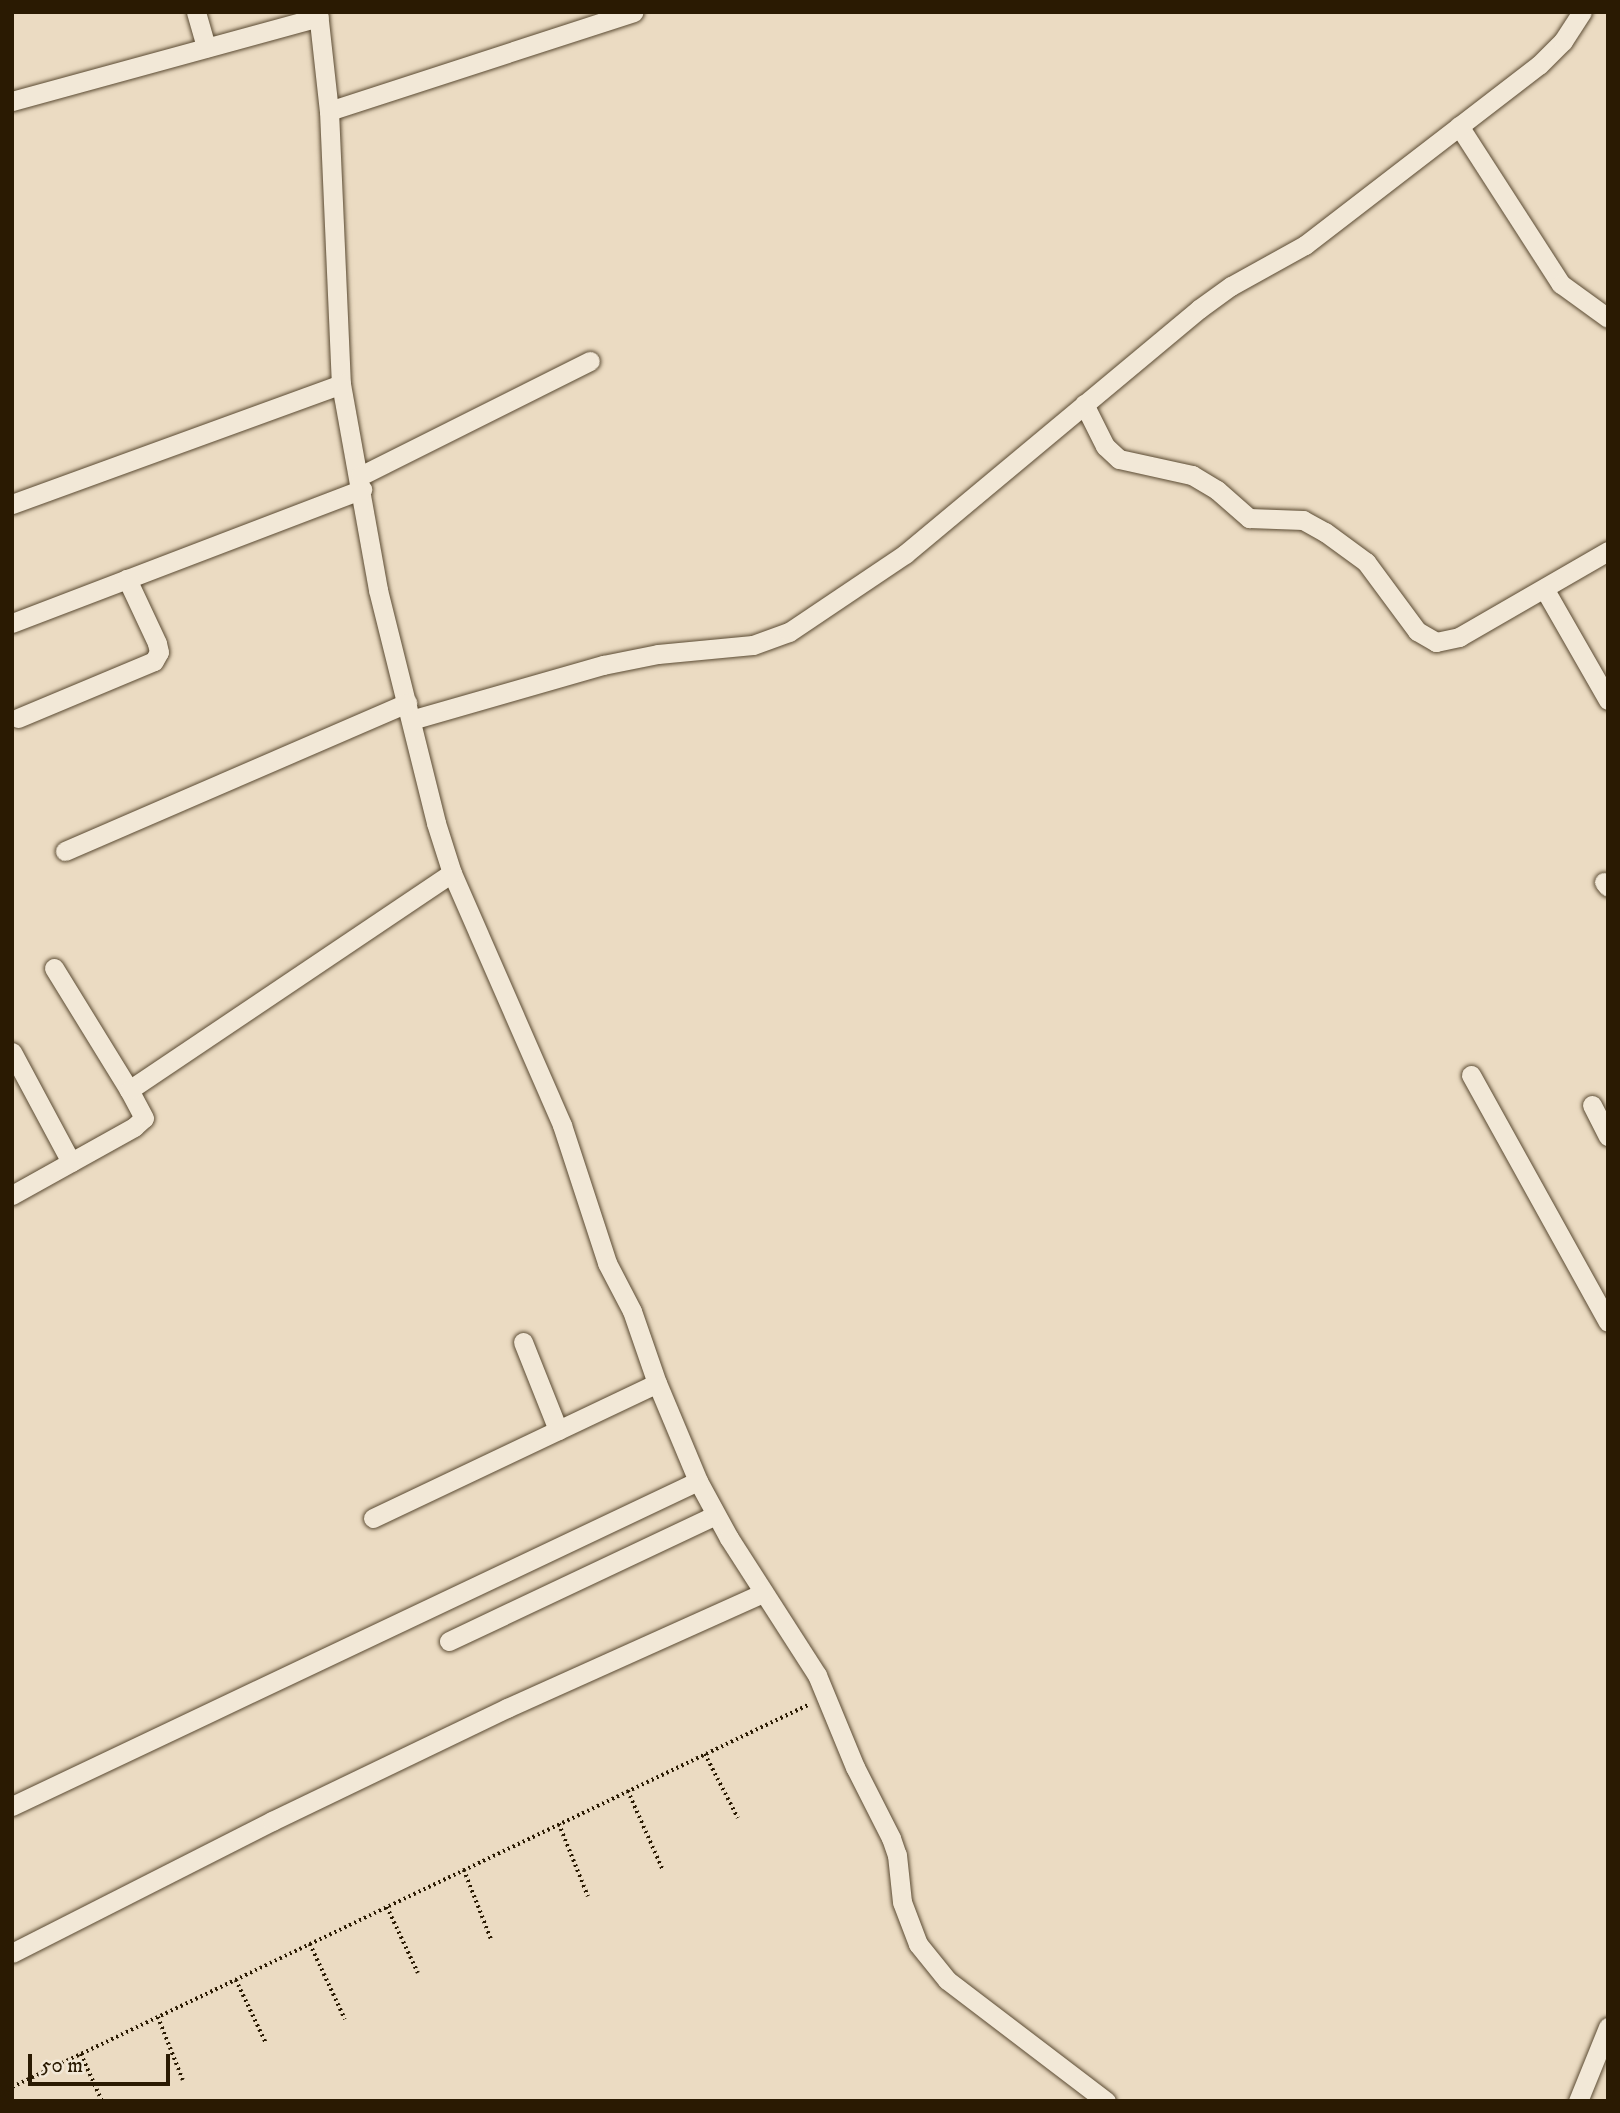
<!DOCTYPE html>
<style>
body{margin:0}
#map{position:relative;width:1620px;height:2113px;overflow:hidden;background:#ebdbc2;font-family:"IM FELL DW Pica",serif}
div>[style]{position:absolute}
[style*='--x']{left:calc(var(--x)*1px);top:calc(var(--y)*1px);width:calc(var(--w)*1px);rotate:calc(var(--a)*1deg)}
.path>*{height:3.5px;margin-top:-1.75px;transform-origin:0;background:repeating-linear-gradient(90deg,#2a1a02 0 2px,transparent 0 5.5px)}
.roads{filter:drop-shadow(0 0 2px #5a4a32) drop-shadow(0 0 2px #5a4a32)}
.minor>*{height:19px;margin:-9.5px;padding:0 9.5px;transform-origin:9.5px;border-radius:9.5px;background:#f2e8d7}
span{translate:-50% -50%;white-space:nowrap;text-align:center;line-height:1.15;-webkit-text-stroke:5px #f2e8d7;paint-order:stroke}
.frame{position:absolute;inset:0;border:14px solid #2a1a02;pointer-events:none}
.scale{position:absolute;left:28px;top:2054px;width:142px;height:32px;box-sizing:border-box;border:4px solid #2a1a02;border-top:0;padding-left:9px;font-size:21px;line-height:24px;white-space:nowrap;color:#2a1a02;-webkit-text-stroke:5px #f2e8d7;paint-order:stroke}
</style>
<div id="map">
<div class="path">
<i style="--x:705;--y:1754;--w:72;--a:62.7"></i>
<i style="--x:628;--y:1791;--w:86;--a:66.1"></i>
<i style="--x:559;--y:1824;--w:78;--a:68.1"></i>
<i style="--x:464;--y:1870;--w:74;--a:68.6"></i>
<i style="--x:387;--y:1907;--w:73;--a:64.8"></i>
<i style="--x:310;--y:1944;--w:83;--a:65"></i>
<i style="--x:236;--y:1980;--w:70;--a:64.5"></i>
<i style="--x:158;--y:2017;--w:68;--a:68.4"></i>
<i style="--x:81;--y:2054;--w:51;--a:65.9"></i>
<i style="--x:12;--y:2087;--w:883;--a:-25.64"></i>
</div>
<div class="roads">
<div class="minor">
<i style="--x:196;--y:12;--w:37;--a:74"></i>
<i style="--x:318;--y:12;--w:100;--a:83.7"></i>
<i style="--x:329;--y:111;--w:273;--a:87.5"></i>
<i style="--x:341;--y:384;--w:209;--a:79.8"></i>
<i style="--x:378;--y:590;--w:240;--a:76"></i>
<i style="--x:436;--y:823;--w:52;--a:72.3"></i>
<i style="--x:452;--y:873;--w:275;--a:66.4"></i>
<i style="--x:562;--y:1125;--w:145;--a:71.9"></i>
<i style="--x:607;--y:1263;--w:54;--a:62.5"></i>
<i style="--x:632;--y:1311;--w:76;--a:70.9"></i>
<i style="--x:657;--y:1383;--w:106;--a:67.3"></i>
<i style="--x:698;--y:1481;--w:65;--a:61.5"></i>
<i style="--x:729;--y:1538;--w:163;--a:57.3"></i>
<i style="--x:817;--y:1675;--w:100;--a:67.6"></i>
<i style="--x:855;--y:1767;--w:80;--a:63.1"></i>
<i style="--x:891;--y:1838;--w:18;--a:71"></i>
<i style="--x:897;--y:1855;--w:47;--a:83.9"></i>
<i style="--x:902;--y:1902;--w:45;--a:69.1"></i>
<i style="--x:918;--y:1944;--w:46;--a:51.1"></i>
<i style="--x:947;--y:1980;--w:200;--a:37.3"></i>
<i style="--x:12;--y:101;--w:318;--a:-15.3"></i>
<i style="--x:329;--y:111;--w:320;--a:-18"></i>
<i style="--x:1459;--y:126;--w:188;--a:57.2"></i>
<i style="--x:1561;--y:284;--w:58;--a:35.9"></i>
<i style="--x:1084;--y:404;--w:47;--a:63.4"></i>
<i style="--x:1105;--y:446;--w:19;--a:43"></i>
<i style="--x:1119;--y:459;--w:75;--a:12.4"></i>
<i style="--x:1192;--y:475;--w:29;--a:31"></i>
<i style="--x:1217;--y:490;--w:43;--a:41.2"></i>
<i style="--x:1249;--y:518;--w:54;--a:2.1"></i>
<i style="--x:1303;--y:520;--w:25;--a:29"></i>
<i style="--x:1325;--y:532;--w:51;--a:36.2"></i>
<i style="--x:1366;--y:562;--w:86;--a:53.5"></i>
<i style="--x:1417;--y:631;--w:22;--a:30"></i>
<i style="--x:1436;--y:642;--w:24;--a:-12"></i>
<i style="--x:1459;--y:637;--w:172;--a:-30"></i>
<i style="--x:360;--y:476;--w:257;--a:-26.6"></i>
<i style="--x:12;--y:504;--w:350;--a:-20"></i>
<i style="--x:1545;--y:590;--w:127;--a:60.2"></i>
<i style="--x:12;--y:623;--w:375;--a:-20.9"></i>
<i style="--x:18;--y:718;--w:147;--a:-22.7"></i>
<i style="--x:154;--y:661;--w:10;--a:-61"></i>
<i style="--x:159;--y:652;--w:9;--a:-103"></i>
<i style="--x:157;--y:643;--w:71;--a:-115.1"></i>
<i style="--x:411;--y:720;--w:200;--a:-16"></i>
<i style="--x:603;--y:665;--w:56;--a:-11.3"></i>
<i style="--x:658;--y:654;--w:95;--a:-5.4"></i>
<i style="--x:753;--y:645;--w:38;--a:-20"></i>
<i style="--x:789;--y:632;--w:140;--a:-33.9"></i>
<i style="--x:905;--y:554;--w:383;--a:-39.8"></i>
<i style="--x:1199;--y:309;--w:39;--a:-36"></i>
<i style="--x:1231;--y:286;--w:85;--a:-29"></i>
<i style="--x:1305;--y:245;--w:295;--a:-37.6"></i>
<i style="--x:1539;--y:65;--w:34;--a:-45"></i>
<i style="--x:1563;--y:41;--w:35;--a:-57"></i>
<i style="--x:65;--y:851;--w:373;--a:-23.4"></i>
<i style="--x:1604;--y:882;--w:6;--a:51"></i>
<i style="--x:54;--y:968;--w:143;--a:58.4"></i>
<i style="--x:12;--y:1052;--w:125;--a:61.8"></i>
<i style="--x:1471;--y:1075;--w:282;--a:61"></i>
<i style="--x:1592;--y:1105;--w:35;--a:63"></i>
<i style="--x:12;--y:1195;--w:140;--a:-29.1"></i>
<i style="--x:134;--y:1127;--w:13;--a:-42"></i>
<i style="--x:144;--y:1118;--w:32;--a:-118"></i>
<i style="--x:129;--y:1090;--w:389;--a:-33.9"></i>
<i style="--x:523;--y:1342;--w:95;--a:68.3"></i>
<i style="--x:373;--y:1518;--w:314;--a:-25.4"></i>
<i style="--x:449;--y:1641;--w:294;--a:-25.3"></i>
<i style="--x:12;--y:1806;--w:759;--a:-25.35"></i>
<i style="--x:12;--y:1953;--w:292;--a:-26.9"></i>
<i style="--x:272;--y:1821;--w:261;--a:-25.7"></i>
<i style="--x:507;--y:1708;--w:281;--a:-24.2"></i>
<i style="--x:1578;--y:2101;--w:80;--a:-67.9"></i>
</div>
</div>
<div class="frame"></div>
<div class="scale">50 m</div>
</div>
